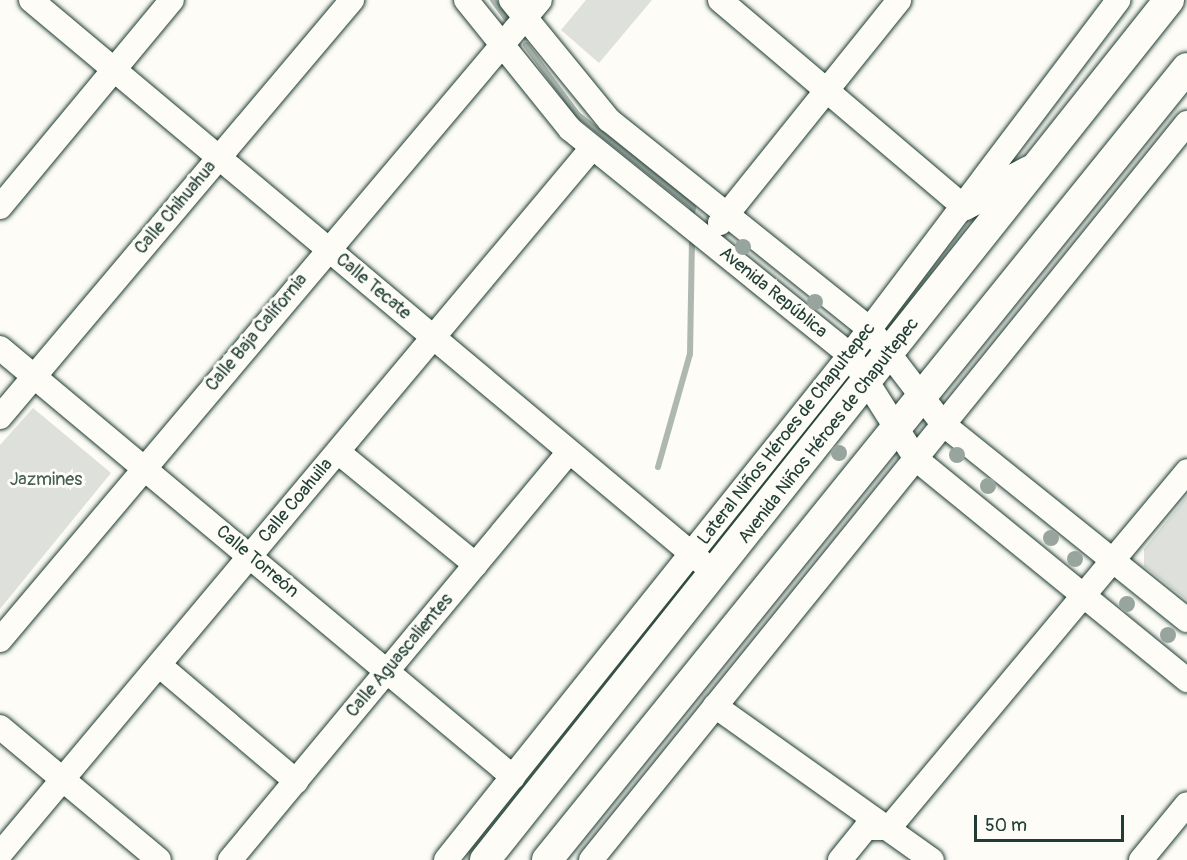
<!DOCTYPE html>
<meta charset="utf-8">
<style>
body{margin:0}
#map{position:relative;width:1187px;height:860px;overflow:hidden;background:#fdfcf7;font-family:Pangolin,sans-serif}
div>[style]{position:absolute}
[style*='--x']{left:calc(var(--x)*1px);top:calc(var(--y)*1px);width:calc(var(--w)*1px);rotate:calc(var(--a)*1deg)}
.green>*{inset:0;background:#dde0db}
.stream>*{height:6px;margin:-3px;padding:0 3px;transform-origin:3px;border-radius:3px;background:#aeb8b1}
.roads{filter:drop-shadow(0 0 2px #1f3d34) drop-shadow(0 0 2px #1f3d34)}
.minor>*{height:24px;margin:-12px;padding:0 12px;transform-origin:12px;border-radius:12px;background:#fdfcf7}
.major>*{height:30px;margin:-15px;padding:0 15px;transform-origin:15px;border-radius:15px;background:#fdfcf7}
.trees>*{width:16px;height:16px;margin:-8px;border-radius:50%;background:#98a59e}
span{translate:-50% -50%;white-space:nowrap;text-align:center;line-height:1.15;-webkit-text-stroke:6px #fdfcf7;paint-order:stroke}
.street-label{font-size:18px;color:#1f3d34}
.park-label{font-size:18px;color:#455e55}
.scale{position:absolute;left:974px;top:815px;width:150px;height:27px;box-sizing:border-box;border:3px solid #1f3d34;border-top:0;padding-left:8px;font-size:18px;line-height:21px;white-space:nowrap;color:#1f3d34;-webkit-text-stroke:4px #fdfcf7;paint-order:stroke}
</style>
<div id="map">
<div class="green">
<i style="clip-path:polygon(586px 0,652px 0,599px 63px,561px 30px)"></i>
<i style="clip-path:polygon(33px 408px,111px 473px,0 609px,0 445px)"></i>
<i style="clip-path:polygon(1187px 496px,1187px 600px,1144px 566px,1144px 549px)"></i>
</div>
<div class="stream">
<i style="--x:493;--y:0;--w:22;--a:54"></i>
<i style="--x:526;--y:45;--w:86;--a:53.5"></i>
<i style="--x:577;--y:114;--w:149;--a:38.7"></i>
<i style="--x:693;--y:207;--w:7;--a:98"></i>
<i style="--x:658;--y:467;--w:117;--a:-74.2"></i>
<i style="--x:690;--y:354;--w:113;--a:-89"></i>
</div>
<div class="roads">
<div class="minor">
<i style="--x:31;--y:0;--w:879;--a:39.97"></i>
<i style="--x:466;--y:0;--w:166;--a:51.1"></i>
<i style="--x:570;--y:129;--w:360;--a:38.9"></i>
<i style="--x:850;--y:355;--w:123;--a:57.6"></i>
<i style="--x:916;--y:459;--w:350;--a:39.2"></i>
<i style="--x:511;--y:0;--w:155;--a:50.8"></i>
<i style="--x:609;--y:120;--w:334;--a:38.7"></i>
<i style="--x:870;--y:329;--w:120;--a:52.5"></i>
<i style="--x:943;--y:424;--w:313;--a:38.8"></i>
<i style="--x:720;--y:0;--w:319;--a:40.3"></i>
<i style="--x:0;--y:207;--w:269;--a:-50.3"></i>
<i style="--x:720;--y:223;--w:286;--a:-51.2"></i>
<i style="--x:0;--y:348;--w:669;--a:39.9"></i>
<i style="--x:0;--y:417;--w:546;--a:-49.83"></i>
<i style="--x:338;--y:452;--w:178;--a:39.3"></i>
<i style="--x:0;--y:640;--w:837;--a:-49.84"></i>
<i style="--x:159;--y:665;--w:180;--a:40.3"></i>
<i style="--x:715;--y:706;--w:266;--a:35.4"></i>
<i style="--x:0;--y:727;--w:207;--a:39.9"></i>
<i style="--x:0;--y:854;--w:921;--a:-50.02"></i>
<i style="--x:230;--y:860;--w:530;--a:-50.28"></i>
<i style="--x:446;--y:860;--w:647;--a:-51.34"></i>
<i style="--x:850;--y:355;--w:445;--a:-52.9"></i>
<i style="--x:591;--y:860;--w:948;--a:-51.04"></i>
<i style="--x:840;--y:860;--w:41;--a:-50.9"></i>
<i style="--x:866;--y:828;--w:23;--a:0"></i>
<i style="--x:889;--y:828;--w:465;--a:-50.1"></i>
<i style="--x:1141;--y:860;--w:72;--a:-50.6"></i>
</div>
<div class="major">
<i style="--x:963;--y:206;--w:75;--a:-27.9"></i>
<i style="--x:485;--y:860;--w:1099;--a:-51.5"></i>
<i style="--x:547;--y:860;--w:1018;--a:-51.06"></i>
</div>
</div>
<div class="trees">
<i style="left:743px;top:247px"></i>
<i style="left:815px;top:302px"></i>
<i style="left:839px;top:453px"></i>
<i style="left:957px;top:455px"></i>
<i style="left:988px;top:486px"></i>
<i style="left:1051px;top:538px"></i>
<i style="left:1075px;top:559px"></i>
<i style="left:1127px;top:604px"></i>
<i style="left:1168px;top:635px"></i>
</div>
<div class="street-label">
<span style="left:176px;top:208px;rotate:-50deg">Calle Chihuahua</span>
<span style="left:373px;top:287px;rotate:40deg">Calle Tecate</span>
<span style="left:773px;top:293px;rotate:39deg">Avenida República</span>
<span style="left:257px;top:333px;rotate:-50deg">Calle Baja California</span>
<span style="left:829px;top:431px;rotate:-52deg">Avenida Niños Héroes de Chapultepec</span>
<span style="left:787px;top:434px;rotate:-52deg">Lateral Niños Héroes de Chapultepec</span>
<span style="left:296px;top:501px;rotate:-50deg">Calle Coahuila</span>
<span style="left:257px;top:562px;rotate:40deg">Calle Torreón</span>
<span style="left:400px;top:656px;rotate:-50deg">Calle Aguascalientes</span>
</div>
<div class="park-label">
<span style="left:46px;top:480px">Jazmines</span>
</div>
<div class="scale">50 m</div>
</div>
